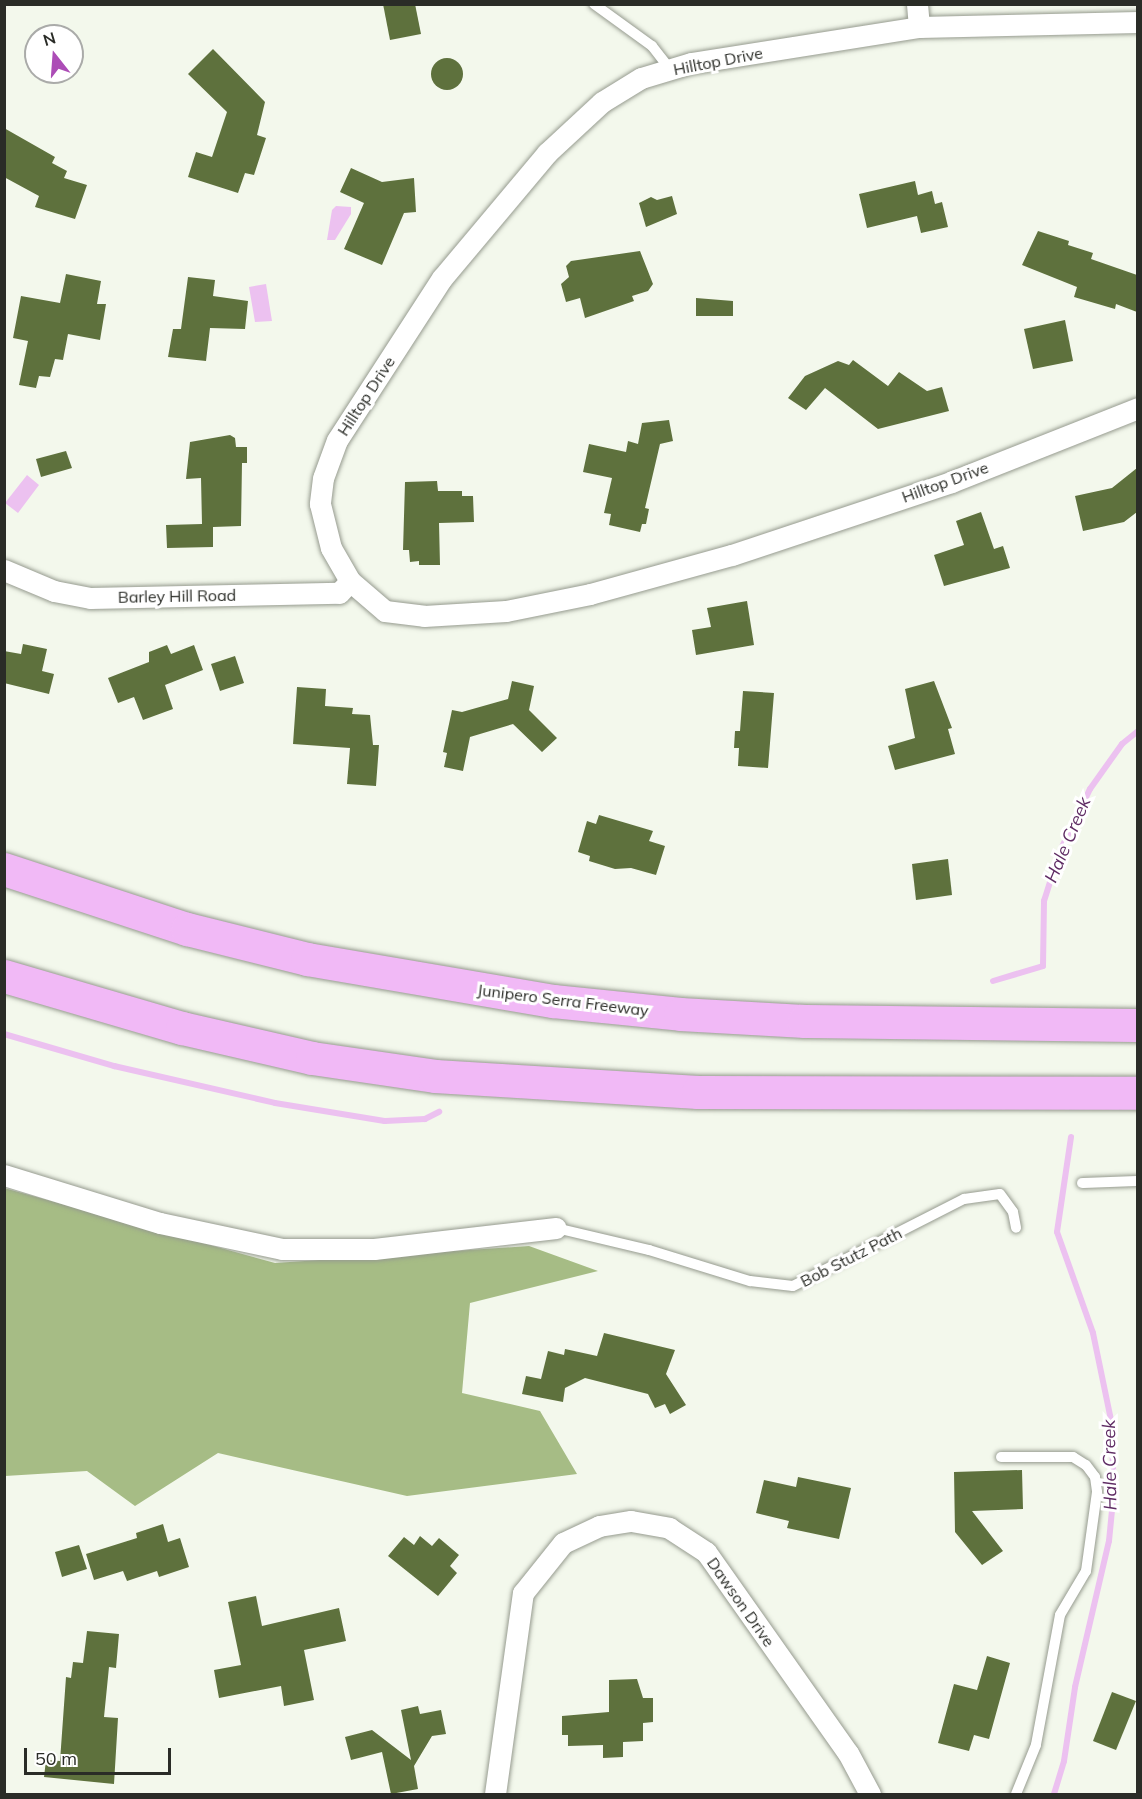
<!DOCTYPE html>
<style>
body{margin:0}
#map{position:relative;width:1142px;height:1799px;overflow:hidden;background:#f3f8ec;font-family:Mulish,sans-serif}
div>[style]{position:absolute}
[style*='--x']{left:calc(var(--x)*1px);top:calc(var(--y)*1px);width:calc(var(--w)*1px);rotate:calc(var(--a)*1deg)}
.forest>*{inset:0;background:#a6bc85}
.water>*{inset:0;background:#ecc1f0}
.stream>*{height:6px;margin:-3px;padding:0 3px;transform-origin:3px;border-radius:3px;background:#ecc1f0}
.building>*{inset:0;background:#5e713d}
.round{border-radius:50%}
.roads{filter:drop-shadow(0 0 2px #969b8f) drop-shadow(0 0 2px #969b8f)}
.service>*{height:10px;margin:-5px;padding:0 5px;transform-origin:5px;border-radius:5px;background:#fff}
.minor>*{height:21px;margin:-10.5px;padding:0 10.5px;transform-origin:10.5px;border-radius:10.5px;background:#fff}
.motorway>*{height:33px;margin:-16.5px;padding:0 16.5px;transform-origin:16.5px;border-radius:16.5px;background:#f1b9f6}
span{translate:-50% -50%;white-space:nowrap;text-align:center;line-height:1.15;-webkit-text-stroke:6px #fff;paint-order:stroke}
.street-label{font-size:16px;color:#2a2c27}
.water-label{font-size:18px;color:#5f2c64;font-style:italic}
.frame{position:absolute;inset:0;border:6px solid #2a2c27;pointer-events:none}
.north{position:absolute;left:24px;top:24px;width:60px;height:60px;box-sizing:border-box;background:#fff;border:2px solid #aaaba9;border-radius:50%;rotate:343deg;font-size:16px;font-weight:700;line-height:24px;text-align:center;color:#2a2c27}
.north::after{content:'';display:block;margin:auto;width:21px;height:27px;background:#ac4db6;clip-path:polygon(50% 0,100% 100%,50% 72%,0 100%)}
.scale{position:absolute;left:24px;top:1748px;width:147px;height:27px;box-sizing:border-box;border:3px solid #2a2c27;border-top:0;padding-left:8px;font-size:18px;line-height:21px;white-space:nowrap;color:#2a2c27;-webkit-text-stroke:4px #fff;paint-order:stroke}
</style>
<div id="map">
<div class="forest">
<i style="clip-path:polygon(4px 1188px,275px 1263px,529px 1246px,598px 1271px,470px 1303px,462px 1393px,540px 1411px,577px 1474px,407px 1496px,218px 1453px,135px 1506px,87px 1471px,5px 1476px)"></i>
</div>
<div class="water">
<i style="clip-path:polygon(336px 206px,351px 207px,351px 214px,335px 240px,327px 240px,332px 210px)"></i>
<i style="clip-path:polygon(266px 284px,272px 321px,255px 322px,249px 287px)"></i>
<i style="clip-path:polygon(27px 475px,39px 485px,18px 513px,5px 503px)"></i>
</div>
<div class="stream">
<i style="--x:993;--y:981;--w:52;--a:-16.7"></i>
<i style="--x:1043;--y:966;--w:65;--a:-89.1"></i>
<i style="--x:1044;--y:901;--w:52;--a:-72.3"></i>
<i style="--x:1060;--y:851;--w:69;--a:-64.2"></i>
<i style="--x:1090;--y:789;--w:55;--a:-54.6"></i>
<i style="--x:1122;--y:744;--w:21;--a:-39"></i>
<i style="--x:4;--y:1034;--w:115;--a:16.2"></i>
<i style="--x:114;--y:1066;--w:165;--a:12.9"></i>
<i style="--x:275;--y:1103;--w:111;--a:9.3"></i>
<i style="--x:385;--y:1121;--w:40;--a:-2.9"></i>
<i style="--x:425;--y:1119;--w:16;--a:-27"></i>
<i style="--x:1054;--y:1794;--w:34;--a:-73"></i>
<i style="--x:1064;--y:1761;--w:75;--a:-81.5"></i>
<i style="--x:1075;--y:1687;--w:150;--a:-76.9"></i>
<i style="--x:1109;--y:1541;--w:51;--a:-84.4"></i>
<i style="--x:1114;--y:1490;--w:70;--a:-92.5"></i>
<i style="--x:1111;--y:1420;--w:89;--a:-101.7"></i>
<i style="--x:1093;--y:1333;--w:107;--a:-109.6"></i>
<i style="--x:1057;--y:1232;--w:96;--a:-81.6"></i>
</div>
<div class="building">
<i style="clip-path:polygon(383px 4px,415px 4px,421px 34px,390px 40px)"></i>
<i style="clip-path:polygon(213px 49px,265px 102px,257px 135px,266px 138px,254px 175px,245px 173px,238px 193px,188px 177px,196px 152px,212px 157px,227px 112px,188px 74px)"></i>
<i class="round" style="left:431px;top:58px;width:32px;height:32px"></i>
<i style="clip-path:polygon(4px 128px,55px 157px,52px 163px,67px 171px,64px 178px,87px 185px,75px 219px,35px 207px,39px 196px,4px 177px)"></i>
<i style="clip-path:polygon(351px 168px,382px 182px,414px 178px,416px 212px,404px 213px,382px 265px,344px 249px,364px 203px,340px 192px)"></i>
<i style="clip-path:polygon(915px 181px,918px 195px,932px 191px,935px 204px,942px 202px,948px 227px,921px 233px,917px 216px,867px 228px,859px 194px)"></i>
<i style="clip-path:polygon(672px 196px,677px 214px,646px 227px,639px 203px,651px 197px,657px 200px)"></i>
<i style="clip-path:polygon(1038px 231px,1069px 241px,1068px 245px,1093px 253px,1091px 259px,1137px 275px,1137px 312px,1116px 304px,1115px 309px,1074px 297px,1077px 287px,1022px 265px)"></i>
<i style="clip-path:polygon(640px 251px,653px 284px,648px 291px,632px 296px,634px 301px,585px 318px,580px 298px,566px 302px,561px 284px,569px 277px,566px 266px,571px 261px)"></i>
<i style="clip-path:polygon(66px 274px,101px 281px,97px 304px,106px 304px,100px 340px,68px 334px,63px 360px,55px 359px,50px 377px,39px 376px,36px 388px,19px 385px,28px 341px,13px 338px,21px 296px,60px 303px)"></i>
<i style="clip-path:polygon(188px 277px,215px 280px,213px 296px,248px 301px,245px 329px,210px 328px,206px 361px,168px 357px,173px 329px,181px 329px)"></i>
<i style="clip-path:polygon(696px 298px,733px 301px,733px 316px,696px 316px)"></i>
<i style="clip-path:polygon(1065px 320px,1073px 361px,1033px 369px,1024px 329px)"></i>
<i style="clip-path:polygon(853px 360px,888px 386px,899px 372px,927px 391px,942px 387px,949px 411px,878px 429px,825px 388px,806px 410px,788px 398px,805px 376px,838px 361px,849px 365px)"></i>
<i style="clip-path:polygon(669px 420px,673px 441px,660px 444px,645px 508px,649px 509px,646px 524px,642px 524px,640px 532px,609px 525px,611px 514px,604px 513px,612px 478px,583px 472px,589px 444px,626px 452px,628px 441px,638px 444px,642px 423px)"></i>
<i style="clip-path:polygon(230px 435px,235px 438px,236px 447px,247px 447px,247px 463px,242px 463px,241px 526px,213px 527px,213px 547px,167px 548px,166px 525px,202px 524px,201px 478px,186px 479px,190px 442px)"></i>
<i style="clip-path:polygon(66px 451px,72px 468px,41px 477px,36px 459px)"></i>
<i style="clip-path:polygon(1137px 468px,1137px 512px,1124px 522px,1083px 531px,1075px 496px,1112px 488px)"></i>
<i style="clip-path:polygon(437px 481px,438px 491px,462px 491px,462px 496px,473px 496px,474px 522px,439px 523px,440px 565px,419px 565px,419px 561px,410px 562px,409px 550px,403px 550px,405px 482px)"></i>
<i style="clip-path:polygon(981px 512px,994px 549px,1003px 546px,1010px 568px,944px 586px,934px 555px,964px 545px,956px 521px)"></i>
<i style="clip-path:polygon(747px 601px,754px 645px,696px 655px,692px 630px,711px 627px,707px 608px)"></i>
<i style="clip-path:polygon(23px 644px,47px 649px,42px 671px,54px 674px,49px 694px,4px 683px,4px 651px,21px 654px)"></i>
<i style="clip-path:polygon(167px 645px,171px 654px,194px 645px,203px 670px,165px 685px,173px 709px,143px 720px,134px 697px,118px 703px,108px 678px,149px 662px,149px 652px)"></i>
<i style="clip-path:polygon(235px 656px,244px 683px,220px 691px,211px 664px)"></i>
<i style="clip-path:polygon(512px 681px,534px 686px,529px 710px,557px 738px,542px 752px,513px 724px,470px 737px,463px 771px,444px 767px,447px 753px,443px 752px,452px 710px,462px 712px,508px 699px)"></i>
<i style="clip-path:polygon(934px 681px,952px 728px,948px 729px,955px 754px,895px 770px,888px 746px,915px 738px,905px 689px)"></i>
<i style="clip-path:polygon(297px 687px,326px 689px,325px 706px,353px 708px,352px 714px,370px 715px,373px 745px,379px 745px,376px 786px,347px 784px,350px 748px,293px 744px)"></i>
<i style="clip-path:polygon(743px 691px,774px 693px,768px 768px,738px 766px,739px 748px,734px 748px,735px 731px,740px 731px)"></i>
<i style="clip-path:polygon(599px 815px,653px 831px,649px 841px,665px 846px,656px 875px,631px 868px,615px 869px,589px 861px,590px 856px,578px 852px,587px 821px,596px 824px)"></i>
<i style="clip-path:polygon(948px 859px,952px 895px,916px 900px,912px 864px)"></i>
<i style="clip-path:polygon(604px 1333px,675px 1350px,666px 1374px,686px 1405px,670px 1414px,665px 1404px,655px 1408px,648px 1394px,585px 1378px,565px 1388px,563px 1402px,522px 1394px,526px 1376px,541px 1379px,548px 1351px,564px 1355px,565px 1349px,597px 1356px)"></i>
<i style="clip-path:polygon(1022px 1470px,1023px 1509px,972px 1511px,1003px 1551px,982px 1565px,955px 1532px,954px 1472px)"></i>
<i style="clip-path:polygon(798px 1477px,851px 1488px,839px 1539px,787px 1528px,789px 1521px,756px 1513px,764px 1480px,796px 1487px)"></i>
<i style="clip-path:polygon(163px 1524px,168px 1542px,180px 1538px,189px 1567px,159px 1577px,157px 1571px,127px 1581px,123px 1571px,94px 1580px,86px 1554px,137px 1538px,136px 1533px)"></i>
<i style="clip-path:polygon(420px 1536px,432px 1546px,439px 1538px,459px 1555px,450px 1566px,457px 1573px,438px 1596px,388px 1556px,404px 1537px,414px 1545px)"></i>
<i style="clip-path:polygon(79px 1545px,87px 1569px,62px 1577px,55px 1552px)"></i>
<i style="clip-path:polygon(256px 1596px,262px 1626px,339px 1608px,346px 1641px,304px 1650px,314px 1700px,284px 1706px,281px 1686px,219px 1698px,214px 1670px,241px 1665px,228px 1602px)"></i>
<i style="clip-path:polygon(87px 1631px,119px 1634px,116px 1668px,109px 1667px,104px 1717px,118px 1718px,114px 1784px,44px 1777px,46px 1760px,60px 1761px,66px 1677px,71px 1678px,73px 1662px,83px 1663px)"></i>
<i style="clip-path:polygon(987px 1656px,1010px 1663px,989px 1739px,974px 1735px,969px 1751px,938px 1743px,954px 1684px,977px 1690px)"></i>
<i style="clip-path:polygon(637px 1679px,643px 1698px,653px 1698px,653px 1722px,643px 1723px,643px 1741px,623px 1742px,623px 1757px,603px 1758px,603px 1745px,568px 1746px,568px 1735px,562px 1735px,562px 1716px,609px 1712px,609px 1680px)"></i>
<i style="clip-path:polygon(1112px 1692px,1136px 1701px,1116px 1750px,1093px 1741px)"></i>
<i style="clip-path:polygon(418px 1706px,420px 1714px,441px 1710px,446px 1734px,432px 1736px,414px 1766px,418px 1789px,391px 1794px,382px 1752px,351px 1760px,345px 1737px,372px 1730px,411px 1760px,401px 1710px)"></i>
</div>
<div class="roads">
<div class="service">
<i style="--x:594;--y:4;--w:72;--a:35.9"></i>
<i style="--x:652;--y:46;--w:29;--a:52"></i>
<i style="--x:1082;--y:1183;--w:56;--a:-2"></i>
<i style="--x:556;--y:1228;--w:96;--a:13.3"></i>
<i style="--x:649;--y:1250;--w:106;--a:17.1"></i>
<i style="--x:750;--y:1281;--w:43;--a:6.6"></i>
<i style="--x:793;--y:1286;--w:192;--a:-27"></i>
<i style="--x:964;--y:1199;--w:36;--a:-8"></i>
<i style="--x:1000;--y:1194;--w:22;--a:54"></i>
<i style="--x:1013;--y:1212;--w:16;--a:79"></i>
<i style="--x:1001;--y:1457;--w:72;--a:0"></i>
<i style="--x:1073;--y:1457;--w:15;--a:32"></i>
<i style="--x:1086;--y:1465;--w:15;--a:53"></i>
<i style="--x:1095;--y:1477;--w:15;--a:82"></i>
<i style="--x:1097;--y:1492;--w:80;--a:97.9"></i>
<i style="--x:1086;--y:1571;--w:51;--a:120.6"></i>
<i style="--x:1060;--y:1615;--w:132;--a:100.5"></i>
<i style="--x:1036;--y:1745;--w:53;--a:112.2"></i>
</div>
<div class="minor">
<i style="--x:917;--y:4;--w:23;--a:85"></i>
<i style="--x:1138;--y:22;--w:219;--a:178.7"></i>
<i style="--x:919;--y:27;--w:231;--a:171"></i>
<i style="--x:691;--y:63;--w:52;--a:163.3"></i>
<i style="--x:641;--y:78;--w:46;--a:148.4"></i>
<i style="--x:602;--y:102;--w:75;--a:137.2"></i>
<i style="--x:547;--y:153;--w:163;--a:130"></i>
<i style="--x:442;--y:278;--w:193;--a:122.9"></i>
<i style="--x:337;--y:440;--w:40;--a:110.2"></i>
<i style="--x:323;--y:478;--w:26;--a:97"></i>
<i style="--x:320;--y:504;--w:45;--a:76"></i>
<i style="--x:331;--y:548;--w:38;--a:60"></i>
<i style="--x:350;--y:581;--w:46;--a:40.6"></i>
<i style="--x:385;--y:611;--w:39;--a:7"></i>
<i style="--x:424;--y:616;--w:82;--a:-3.5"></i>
<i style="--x:506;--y:611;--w:86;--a:-11.4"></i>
<i style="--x:590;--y:594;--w:147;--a:-15.4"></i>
<i style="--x:732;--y:555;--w:231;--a:-18.4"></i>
<i style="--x:951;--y:482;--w:201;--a:-21.6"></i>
<i style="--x:4;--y:570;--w:54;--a:22.8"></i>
<i style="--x:54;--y:591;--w:37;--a:11"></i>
<i style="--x:90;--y:598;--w:249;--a:-1.2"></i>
<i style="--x:339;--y:593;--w:16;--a:-47"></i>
<i style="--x:4;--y:1175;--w:163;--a:17.1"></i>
<i style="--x:160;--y:1223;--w:125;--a:12"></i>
<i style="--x:282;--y:1249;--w:92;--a:0"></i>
<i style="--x:374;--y:1249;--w:183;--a:-6.6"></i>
<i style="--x:495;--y:1794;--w:203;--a:-82.1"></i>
<i style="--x:523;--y:1593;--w:64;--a:-51.3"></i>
<i style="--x:563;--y:1543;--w:40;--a:-25"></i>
<i style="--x:599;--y:1526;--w:32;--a:-9"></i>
<i style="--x:631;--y:1521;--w:39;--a:10"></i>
<i style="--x:669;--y:1528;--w:44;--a:33"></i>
<i style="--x:706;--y:1552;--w:246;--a:54.8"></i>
<i style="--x:848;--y:1753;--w:47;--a:61.8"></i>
</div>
<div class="motorway">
<i style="--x:4;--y:869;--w:193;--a:18.2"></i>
<i style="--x:187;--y:929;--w:124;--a:14"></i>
<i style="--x:307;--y:959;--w:250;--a:9.7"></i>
<i style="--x:553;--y:1001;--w:128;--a:5.8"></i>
<i style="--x:680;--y:1014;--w:124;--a:3.2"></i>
<i style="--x:804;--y:1021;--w:334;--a:0.7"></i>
<i style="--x:4;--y:976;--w:185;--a:16.3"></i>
<i style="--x:182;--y:1028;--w:133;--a:13"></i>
<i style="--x:312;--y:1058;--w:124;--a:8.3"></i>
<i style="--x:435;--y:1076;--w:263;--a:3.5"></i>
<i style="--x:698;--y:1092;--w:440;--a:0.1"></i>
</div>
</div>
<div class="street-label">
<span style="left:718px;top:61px;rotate:-11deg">Hilltop Drive</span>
<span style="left:366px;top:396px;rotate:-57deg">Hilltop Drive</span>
<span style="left:945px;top:482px;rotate:-20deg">Hilltop Drive</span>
<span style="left:177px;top:596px;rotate:-1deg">Barley Hill Road</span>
<span style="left:563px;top:1000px;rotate:7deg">Junipero Serra Freeway</span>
<span style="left:851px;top:1257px;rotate:-27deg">Bob Stutz Path</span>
<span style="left:741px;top:1602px;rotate:55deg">Dawson Drive</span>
</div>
<div class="water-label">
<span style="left:1068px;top:840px;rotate:-67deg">Hale Creek</span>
<span style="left:1110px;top:1465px;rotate:-91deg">Hale Creek</span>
</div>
<div class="frame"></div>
<div class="north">N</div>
<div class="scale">50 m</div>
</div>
